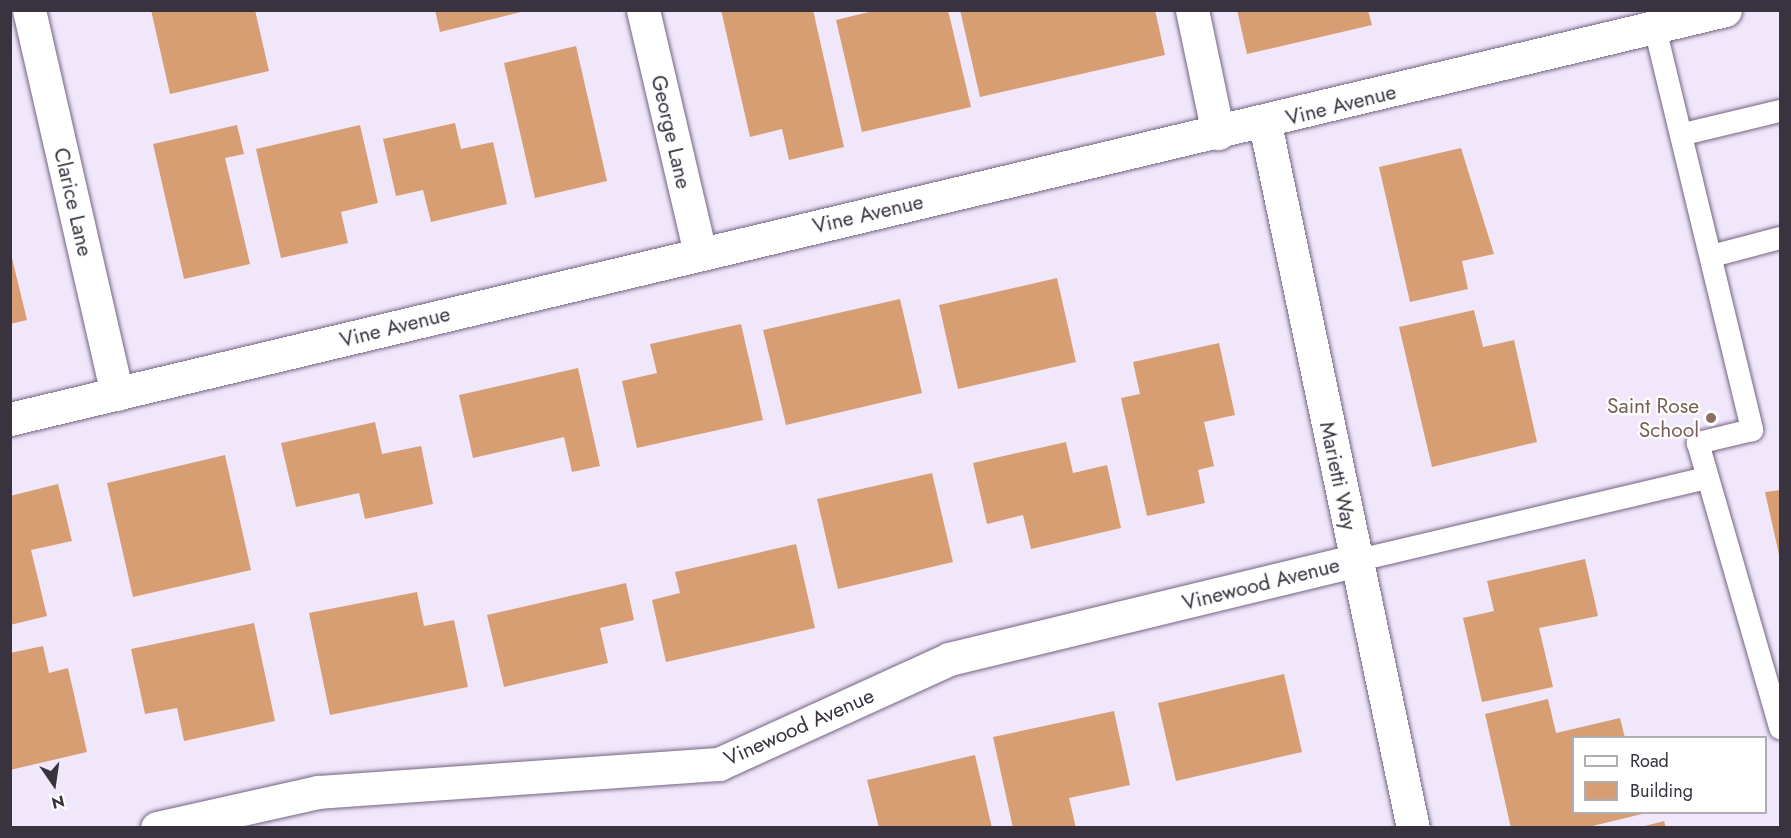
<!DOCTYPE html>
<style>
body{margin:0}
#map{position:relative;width:1791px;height:838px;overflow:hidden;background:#f1e7fb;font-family:Jost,sans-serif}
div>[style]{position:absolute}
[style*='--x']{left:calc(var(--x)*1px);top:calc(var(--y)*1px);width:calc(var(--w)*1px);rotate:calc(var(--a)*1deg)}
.building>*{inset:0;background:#d89e73}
.roads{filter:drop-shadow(0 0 2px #736481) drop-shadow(0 0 2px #736481)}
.lane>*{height:22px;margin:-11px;padding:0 11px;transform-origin:11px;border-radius:11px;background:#fff}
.street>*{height:33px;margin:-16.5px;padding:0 16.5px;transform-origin:16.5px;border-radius:16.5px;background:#fff}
.dots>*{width:16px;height:16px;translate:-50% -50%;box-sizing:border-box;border:3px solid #fff;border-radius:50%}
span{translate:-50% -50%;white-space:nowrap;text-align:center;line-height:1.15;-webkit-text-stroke:4.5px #fff;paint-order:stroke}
.street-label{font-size:21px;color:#39333f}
.education-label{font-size:21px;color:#785e54}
.right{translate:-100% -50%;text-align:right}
.frame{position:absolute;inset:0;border:12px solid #39333f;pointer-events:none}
.legend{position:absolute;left:1572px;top:736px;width:195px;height:78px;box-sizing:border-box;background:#fff;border:2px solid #b0adb2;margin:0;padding:8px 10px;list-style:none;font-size:18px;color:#39333f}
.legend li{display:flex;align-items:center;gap:12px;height:30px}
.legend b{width:30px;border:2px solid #b0adb2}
.north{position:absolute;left:24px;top:754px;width:60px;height:60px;-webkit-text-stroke:4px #fff;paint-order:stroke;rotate:167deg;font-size:16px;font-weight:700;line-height:24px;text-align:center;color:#39333f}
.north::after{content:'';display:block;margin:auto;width:21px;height:27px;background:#39333f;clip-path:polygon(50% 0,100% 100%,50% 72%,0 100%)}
</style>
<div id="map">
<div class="building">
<i style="clip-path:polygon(151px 10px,255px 10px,269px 71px,170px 94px)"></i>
<i style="clip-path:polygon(435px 10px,525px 10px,525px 11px,440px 32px)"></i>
<i style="clip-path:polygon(721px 10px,813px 10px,844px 147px,789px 160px,782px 129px,750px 137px)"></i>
<i style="clip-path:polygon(877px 10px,948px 10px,971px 107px,862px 132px,836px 20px)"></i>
<i style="clip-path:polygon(960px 10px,1155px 10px,1165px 55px,980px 97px)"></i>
<i style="clip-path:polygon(1237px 10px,1368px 10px,1372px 25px,1247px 54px)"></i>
<i style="clip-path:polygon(576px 46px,607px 181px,535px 198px,504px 63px)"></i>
<i style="clip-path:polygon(455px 123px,461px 149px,493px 142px,507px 204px,431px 222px,423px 190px,396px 196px,383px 139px)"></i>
<i style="clip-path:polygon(237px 125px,244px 154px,225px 158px,250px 264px,184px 279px,153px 144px)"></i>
<i style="clip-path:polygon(360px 125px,378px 203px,341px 212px,348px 243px,281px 258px,256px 149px)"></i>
<i style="clip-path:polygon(1461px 148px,1494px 254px,1462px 261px,1468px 289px,1410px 302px,1379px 167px)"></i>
<i style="clip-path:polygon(10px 250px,27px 320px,10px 324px)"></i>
<i style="clip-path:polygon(1057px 278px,1076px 362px,958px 389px,939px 305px)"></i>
<i style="clip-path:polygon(900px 299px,922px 393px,786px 425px,763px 330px)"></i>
<i style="clip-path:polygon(1474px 310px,1483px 347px,1514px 340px,1537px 442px,1432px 467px,1399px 327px)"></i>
<i style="clip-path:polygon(741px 324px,763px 420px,637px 448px,622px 381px,657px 373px,650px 344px)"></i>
<i style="clip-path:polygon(1219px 343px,1235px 415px,1204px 422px,1214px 466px,1198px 470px,1205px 503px,1147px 516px,1121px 398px,1140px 394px,1133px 362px)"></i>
<i style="clip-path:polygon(578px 368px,600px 466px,572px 472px,564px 437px,473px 458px,459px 395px)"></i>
<i style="clip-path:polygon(375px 422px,382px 454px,421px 446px,433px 504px,365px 519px,359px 493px,296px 507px,281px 443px)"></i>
<i style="clip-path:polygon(1066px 442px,1073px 473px,1107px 465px,1121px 528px,1031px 549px,1023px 515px,987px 524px,973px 463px)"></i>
<i style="clip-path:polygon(225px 455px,251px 570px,133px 597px,107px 483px)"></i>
<i style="clip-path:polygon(932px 473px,953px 562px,838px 589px,817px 499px)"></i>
<i style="clip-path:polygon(58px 484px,72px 541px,31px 550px,47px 616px,10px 625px,10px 496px)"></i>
<i style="clip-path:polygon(1780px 490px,1780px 559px,1765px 492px)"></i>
<i style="clip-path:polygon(796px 544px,815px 628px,666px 662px,652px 600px,680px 593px,675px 572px)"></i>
<i style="clip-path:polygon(1585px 559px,1598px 616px,1539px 628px,1553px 687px,1482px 702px,1463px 618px,1494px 611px,1487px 581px)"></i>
<i style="clip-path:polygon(626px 583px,634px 620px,600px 628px,608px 663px,504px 687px,487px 615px)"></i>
<i style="clip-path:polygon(417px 592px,424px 626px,454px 620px,468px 687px,330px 715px,309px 613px)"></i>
<i style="clip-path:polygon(254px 623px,275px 721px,184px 741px,177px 708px,145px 714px,131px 649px)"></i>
<i style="clip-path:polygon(43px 646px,49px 673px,68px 668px,87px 752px,10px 770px,10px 653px)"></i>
<i style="clip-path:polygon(1284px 674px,1302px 752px,1176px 781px,1158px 703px)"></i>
<i style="clip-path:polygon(1548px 699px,1556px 733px,1620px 718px,1625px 738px,1574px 738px,1574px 812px,1642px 814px,1584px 828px,1511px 828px,1485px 714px)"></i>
<i style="clip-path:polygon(1114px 711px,1130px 785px,1069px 798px,1076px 828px,1013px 828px,993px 737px)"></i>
<i style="clip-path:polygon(975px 755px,992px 828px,879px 828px,867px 780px)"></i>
<i style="clip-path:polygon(1664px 821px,1666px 828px,1642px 828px,1641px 827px)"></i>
</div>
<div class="roads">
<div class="lane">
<i style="--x:1655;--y:28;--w:414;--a:76.4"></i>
<i style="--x:1752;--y:430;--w:56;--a:166.5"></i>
<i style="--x:1698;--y:443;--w:297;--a:73.9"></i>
<i style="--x:1684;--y:134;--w:99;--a:-13.5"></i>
<i style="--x:1712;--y:256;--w:70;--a:-14.8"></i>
<i style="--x:1355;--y:561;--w:361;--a:-13.3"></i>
</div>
<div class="street">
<i style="--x:29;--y:10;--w:394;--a:77.1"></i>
<i style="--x:643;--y:10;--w:250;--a:76.8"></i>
<i style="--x:1192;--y:10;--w:126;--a:78.1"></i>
<i style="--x:1265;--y:124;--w:719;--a:78.13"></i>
<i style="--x:10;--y:419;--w:1763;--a:-13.41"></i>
<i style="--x:157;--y:828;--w:165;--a:-12.6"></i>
<i style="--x:318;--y:792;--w:402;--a:-4"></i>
<i style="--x:719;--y:764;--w:253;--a:-24.5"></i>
<i style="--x:949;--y:659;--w:418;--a:-13.6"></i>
</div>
</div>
<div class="dots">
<i style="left:1711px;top:418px;background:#8d6e63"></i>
</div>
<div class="street-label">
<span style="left:1341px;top:105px;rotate:-14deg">Vine Avenue</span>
<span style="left:671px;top:132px;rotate:77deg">George Lane</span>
<span style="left:73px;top:202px;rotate:77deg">Clarice Lane</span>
<span style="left:868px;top:214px;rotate:-13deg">Vine Avenue</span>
<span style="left:395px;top:327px;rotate:-14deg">Vine Avenue</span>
<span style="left:1338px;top:476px;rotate:78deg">Marietti Way</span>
<span style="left:1261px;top:584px;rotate:-14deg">Vinewood Avenue</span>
<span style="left:799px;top:727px;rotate:-24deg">Vinewood Avenue</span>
</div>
<div class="education-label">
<span class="right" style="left:1699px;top:418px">Saint Rose<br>School</span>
</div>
<div class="frame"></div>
<ul class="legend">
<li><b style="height:8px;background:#fff"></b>Road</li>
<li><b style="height:16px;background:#d89e73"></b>Building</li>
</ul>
<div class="north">N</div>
</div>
